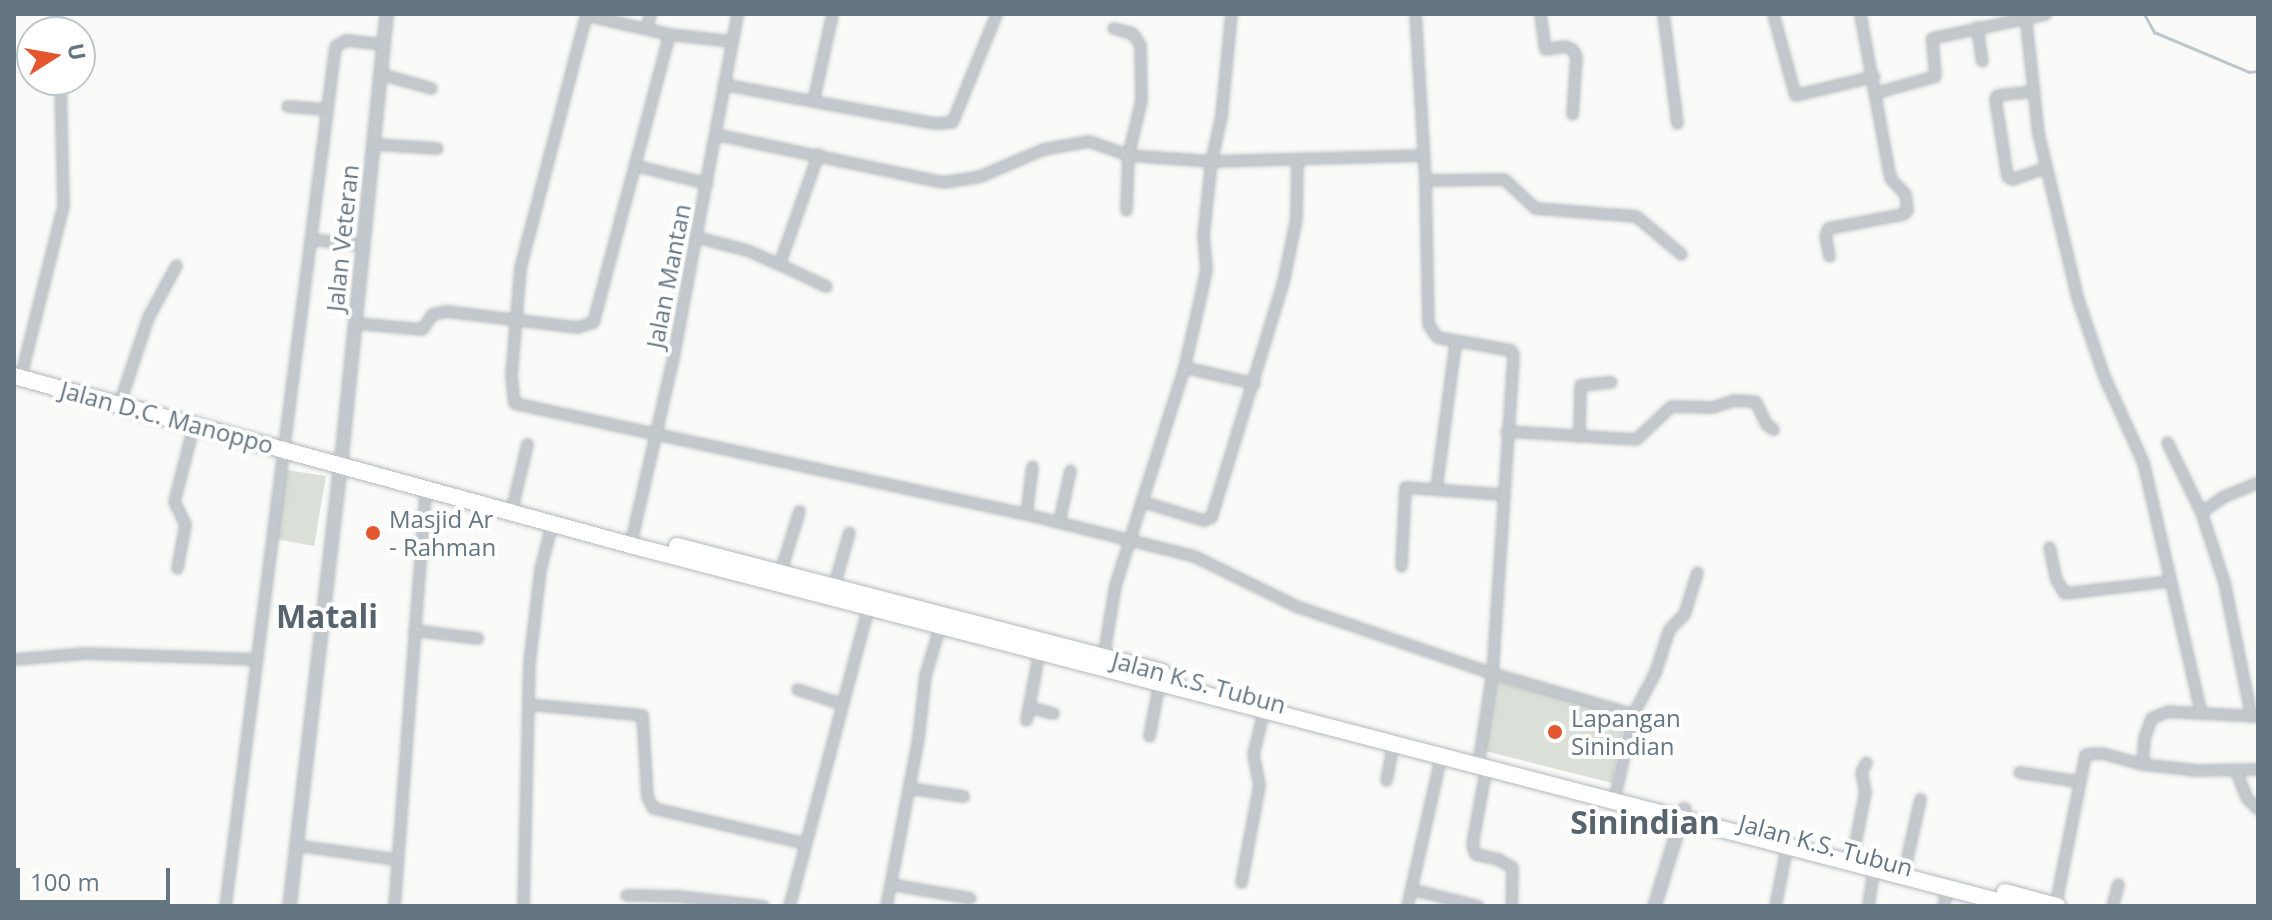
<!DOCTYPE html>
<style>
body{margin:0}
#map{position:relative;width:2272px;height:920px;overflow:hidden;background:#fafaf8;font-family:"Open Sans",sans-serif}
div>[style]{position:absolute}
[style*='--x']{left:calc(var(--x)*1px);top:calc(var(--y)*1px);width:calc(var(--w)*1px);rotate:calc(var(--a)*1deg)}
.green>*{inset:0;background:#dadfd7}
.stream>*{height:3px;margin:-1.5px;padding:0 1.5px;transform-origin:1.5px;border-radius:1.5px;background:#bbc7cb}
.roads{filter:drop-shadow(0 0 2px #b4b9bd) drop-shadow(0 0 2px #b4b9bd)}
.minor>*{height:9px;margin:-4.5px;padding:0 4.5px;transform-origin:4.5px;border-radius:4.5px;background:#c3c8cc}
.tertiary>*{height:11px;margin:-5.5px;padding:0 5.5px;transform-origin:5.5px;border-radius:5.5px;background:#c3c8cc}
.trunk>*{height:16px;margin:-8px;padding:0 8px;transform-origin:8px;border-radius:8px;background:#fff}
.dots>*{width:22px;height:22px;translate:-50% -50%;box-sizing:border-box;border:4px solid #fff;border-radius:50%}
span{translate:-50% -50%;white-space:nowrap;text-align:center;line-height:1.15;-webkit-text-stroke:8px #fff;paint-order:stroke}
.street-label{font-size:24px;color:#657683}
.poi-label{font-size:24px;color:#657683}
.left{translate:0 -50%;text-align:left}
.district-label{font-size:32px;color:#57646e;font-weight:700}
.frame{position:absolute;inset:0;border:16px solid #657683;pointer-events:none}
.north{position:absolute;left:16px;top:16px;width:80px;height:80px;box-sizing:border-box;background:#fff;border:2px solid #c1c8cd;border-radius:50%;rotate:79deg;font-size:22px;font-weight:700;line-height:32px;text-align:center;color:#657683}
.north::after{content:'';display:block;margin:auto;width:28px;height:36px;background:#e4572e;clip-path:polygon(50% 0,100% 100%,50% 72%,0 100%)}
.scale{position:absolute;left:16px;top:868px;width:154px;height:36px;box-sizing:border-box;border:4px solid #657683;border-top:0;padding-left:10px;font-size:24px;line-height:28px;white-space:nowrap;color:#657683;-webkit-text-stroke:6px #fff;paint-order:stroke}
</style>
<div id="map">
<div class="green">
<i style="clip-path:polygon(286px 470px,326px 476px,314px 546px,275px 539px)"></i>
<i style="clip-path:polygon(1497px 681px,1626px 714px,1612px 783px,1485px 751px)"></i>
</div>
<div class="stream">
<i style="--x:2144;--y:14;--w:21;--a:61"></i>
<i style="--x:2154;--y:32;--w:103;--a:22.8"></i>
<i style="--x:2249;--y:72;--w:9;--a:-6"></i>
</div>
<div class="roads">
<div class="minor">
<i style="--x:56;--y:14;--w:18;--a:87"></i>
<i style="--x:586;--y:14;--w:262;--a:104.6"></i>
<i style="--x:520;--y:268;--w:107;--a:94.8"></i>
<i style="--x:511;--y:375;--w:28;--a:84"></i>
<i style="--x:514;--y:403;--w:524;--a:12.23"></i>
<i style="--x:1026;--y:514;--w:173;--a:14"></i>
<i style="--x:1194;--y:556;--w:114;--a:26.1"></i>
<i style="--x:1296;--y:606;--w:207;--a:18.9"></i>
<i style="--x:1492;--y:673;--w:319;--a:-86.2"></i>
<i style="--x:1513;--y:355;--w:5;--a:-112"></i>
<i style="--x:1511;--y:350;--w:75;--a:-170"></i>
<i style="--x:1437;--y:337;--w:16;--a:-125"></i>
<i style="--x:1428;--y:324;--w:144;--a:-91.2"></i>
<i style="--x:1425;--y:180;--w:166;--a:-93.4"></i>
<i style="--x:1540;--y:14;--w:35;--a:82"></i>
<i style="--x:1545;--y:49;--w:20;--a:-9"></i>
<i style="--x:1565;--y:46;--w:8;--a:23"></i>
<i style="--x:1572;--y:49;--w:8;--a:60"></i>
<i style="--x:1576;--y:56;--w:58;--a:93.9"></i>
<i style="--x:1663;--y:14;--w:110;--a:82.7"></i>
<i style="--x:1773;--y:14;--w:84;--a:74.8"></i>
<i style="--x:1795;--y:95;--w:81;--a:-13.5"></i>
<i style="--x:2025;--y:14;--w:120;--a:83.8"></i>
<i style="--x:2038;--y:133;--w:169;--a:76.6"></i>
<i style="--x:2077;--y:297;--w:81;--a:71.3"></i>
<i style="--x:2103;--y:374;--w:97;--a:65.6"></i>
<i style="--x:2143;--y:462;--w:258;--a:77"></i>
<i style="--x:2201;--y:713;--w:33;--a:-177"></i>
<i style="--x:2168;--y:711;--w:18;--a:158"></i>
<i style="--x:2151;--y:718;--w:21;--a:109"></i>
<i style="--x:2144;--y:738;--w:26;--a:94"></i>
<i style="--x:1977;--y:27;--w:34;--a:82"></i>
<i style="--x:1113;--y:28;--w:20;--a:15"></i>
<i style="--x:1132;--y:33;--w:14;--a:56"></i>
<i style="--x:1140;--y:45;--w:55;--a:89"></i>
<i style="--x:1141;--y:100;--w:57;--a:103.3"></i>
<i style="--x:1128;--y:155;--w:55;--a:92.1"></i>
<i style="--x:646;--y:29;--w:16;--a:-75"></i>
<i style="--x:669;--y:34;--w:62;--a:6.4"></i>
<i style="--x:381;--y:74;--w:52;--a:15.6"></i>
<i style="--x:723;--y:84;--w:92;--a:10.7"></i>
<i style="--x:813;--y:101;--w:89;--a:-77.7"></i>
<i style="--x:2034;--y:91;--w:37;--a:174"></i>
<i style="--x:1997;--y:95;--w:4;--a:117"></i>
<i style="--x:1995;--y:99;--w:78;--a:81.1"></i>
<i style="--x:2007;--y:176;--w:6;--a:31"></i>
<i style="--x:2012;--y:179;--w:36;--a:-19"></i>
<i style="--x:1874;--y:93;--w:63;--a:-15.6"></i>
<i style="--x:1935;--y:76;--w:38;--a:-95"></i>
<i style="--x:1932;--y:38;--w:116;--a:-12"></i>
<i style="--x:813;--y:101;--w:123;--a:10.3"></i>
<i style="--x:934;--y:123;--w:18;--a:-3"></i>
<i style="--x:952;--y:122;--w:117;--a:-67.8"></i>
<i style="--x:287;--y:106;--w:40;--a:4.3"></i>
<i style="--x:715;--y:134;--w:233;--a:11.9"></i>
<i style="--x:943;--y:182;--w:37;--a:-9"></i>
<i style="--x:980;--y:176;--w:69;--a:-23.2"></i>
<i style="--x:1043;--y:149;--w:47;--a:-9.9"></i>
<i style="--x:1089;--y:141;--w:41;--a:19.7"></i>
<i style="--x:1128;--y:155;--w:83;--a:4.1"></i>
<i style="--x:1211;--y:161;--w:212;--a:-1.6"></i>
<i style="--x:375;--y:144;--w:62;--a:3.7"></i>
<i style="--x:634;--y:165;--w:75;--a:13.9"></i>
<i style="--x:1425;--y:180;--w:79;--a:-0.7"></i>
<i style="--x:1504;--y:179;--w:42;--a:43.1"></i>
<i style="--x:1535;--y:208;--w:101;--a:4.5"></i>
<i style="--x:1636;--y:216;--w:59;--a:40.2"></i>
<i style="--x:697;--y:237;--w:52;--a:14.6"></i>
<i style="--x:747;--y:250;--w:35;--a:24"></i>
<i style="--x:779;--y:264;--w:117;--a:-70.5"></i>
<i style="--x:311;--y:239;--w:53;--a:6.5"></i>
<i style="--x:1829;--y:256;--w:20;--a:-101"></i>
<i style="--x:1825;--y:236;--w:9;--a:-69"></i>
<i style="--x:1828;--y:228;--w:76;--a:-10.6"></i>
<i style="--x:1903;--y:214;--w:6;--a:-45"></i>
<i style="--x:1907;--y:210;--w:16;--a:-97"></i>
<i style="--x:1905;--y:194;--w:22;--a:-133"></i>
<i style="--x:1890;--y:178;--w:167;--a:-100.4"></i>
<i style="--x:779;--y:264;--w:52;--a:25.1"></i>
<i style="--x:355;--y:323;--w:67;--a:5.1"></i>
<i style="--x:422;--y:329;--w:18;--a:-56"></i>
<i style="--x:432;--y:314;--w:14;--a:-12"></i>
<i style="--x:446;--y:311;--w:132;--a:7"></i>
<i style="--x:577;--y:327;--w:17;--a:-17"></i>
<i style="--x:593;--y:322;--w:298;--a:-75.2"></i>
<i style="--x:669;--y:34;--w:85;--a:-167.1"></i>
<i style="--x:1184;--y:367;--w:72;--a:12.9"></i>
<i style="--x:20;--y:378;--w:177;--a:-76"></i>
<i style="--x:63;--y:206;--w:126;--a:-91.4"></i>
<i style="--x:119;--y:404;--w:92;--a:-71.6"></i>
<i style="--x:148;--y:317;--w:59;--a:-61.7"></i>
<i style="--x:1506;--y:431;--w:130;--a:3.5"></i>
<i style="--x:1636;--y:439;--w:48;--a:-43.3"></i>
<i style="--x:1671;--y:406;--w:41;--a:1.4"></i>
<i style="--x:1712;--y:407;--w:22;--a:-18"></i>
<i style="--x:1733;--y:400;--w:22;--a:3"></i>
<i style="--x:1755;--y:401;--w:25;--a:64"></i>
<i style="--x:1766;--y:424;--w:9;--a:36"></i>
<i style="--x:1579;--y:436;--w:51;--a:-88.9"></i>
<i style="--x:1580;--y:385;--w:31;--a:-6"></i>
<i style="--x:2167;--y:442;--w:78;--a:64.1"></i>
<i style="--x:1436;--y:488;--w:146;--a:-82.5"></i>
<i style="--x:1141;--y:501;--w:65;--a:17"></i>
<i style="--x:1203;--y:520;--w:9;--a:-21"></i>
<i style="--x:1211;--y:517;--w:246;--a:-73"></i>
<i style="--x:1283;--y:282;--w:65;--a:-78.5"></i>
<i style="--x:1296;--y:218;--w:58;--a:-89"></i>
<i style="--x:513;--y:503;--w:61;--a:-76.7"></i>
<i style="--x:1026;--y:514;--w:48;--a:-82.9"></i>
<i style="--x:1059;--y:521;--w:52;--a:-77.8"></i>
<i style="--x:630;--y:545;--w:193;--a:-77.1"></i>
<i style="--x:673;--y:357;--w:349;--a:-79.4"></i>
<i style="--x:2049;--y:547;--w:33;--a:78"></i>
<i style="--x:2056;--y:579;--w:16;--a:60"></i>
<i style="--x:2064;--y:593;--w:107;--a:-6.5"></i>
<i style="--x:1401;--y:566;--w:79;--a:-87.1"></i>
<i style="--x:1405;--y:487;--w:96;--a:4.2"></i>
<i style="--x:177;--y:568;--w:45;--a:-79.7"></i>
<i style="--x:185;--y:524;--w:25;--a:-116"></i>
<i style="--x:174;--y:501;--w:81;--a:-75.6"></i>
<i style="--x:780;--y:572;--w:64;--a:-72.7"></i>
<i style="--x:834;--y:585;--w:55;--a:-74.2"></i>
<i style="--x:414;--y:630;--w:64;--a:7.2"></i>
<i style="--x:1103;--y:658;--w:74;--a:-80.7"></i>
<i style="--x:1115;--y:585;--w:229;--a:-72.4"></i>
<i style="--x:1184;--y:367;--w:67;--a:-77"></i>
<i style="--x:1199;--y:302;--w:34;--a:-78"></i>
<i style="--x:1206;--y:269;--w:33;--a:-95"></i>
<i style="--x:1203;--y:236;--w:75;--a:-83.9"></i>
<i style="--x:1211;--y:161;--w:46;--a:-77.5"></i>
<i style="--x:1221;--y:116;--w:102;--a:-84.4"></i>
<i style="--x:14;--y:659;--w:72;--a:-4.8"></i>
<i style="--x:86;--y:653;--w:171;--a:2"></i>
<i style="--x:797;--y:689;--w:47;--a:18.4"></i>
<i style="--x:528;--y:704;--w:115;--a:5.5"></i>
<i style="--x:642;--y:715;--w:82;--a:86.5"></i>
<i style="--x:647;--y:797;--w:13;--a:61"></i>
<i style="--x:653;--y:808;--w:156;--a:13"></i>
<i style="--x:1029;--y:707;--w:25;--a:14"></i>
<i style="--x:2201;--y:713;--w:57;--a:3"></i>
<i style="--x:1633;--y:714;--w:47;--a:-62.4"></i>
<i style="--x:1655;--y:672;--w:45;--a:-72"></i>
<i style="--x:1669;--y:629;--w:21;--a:-45"></i>
<i style="--x:1684;--y:614;--w:44;--a:-72.8"></i>
<i style="--x:2251;--y:716;--w:137;--a:-101.4"></i>
<i style="--x:2224;--y:582;--w:74;--a:-108.2"></i>
<i style="--x:2201;--y:512;--w:28;--a:-35"></i>
<i style="--x:2224;--y:496;--w:37;--a:-22"></i>
<i style="--x:1026;--y:720;--w:70;--a:-79.3"></i>
<i style="--x:1149;--y:736;--w:55;--a:-79.5"></i>
<i style="--x:1478;--y:764;--w:92;--a:-81.3"></i>
<i style="--x:1492;--y:673;--w:147;--a:16.2"></i>
<i style="--x:1633;--y:714;--w:78;--a:102.6"></i>
<i style="--x:1486;--y:767;--w:78;--a:100.3"></i>
<i style="--x:1472;--y:844;--w:10;--a:73"></i>
<i style="--x:1475;--y:854;--w:24;--a:12"></i>
<i style="--x:1498;--y:859;--w:16;--a:30"></i>
<i style="--x:1512;--y:867;--w:39;--a:91"></i>
<i style="--x:2235;--y:769;--w:31;--a:68"></i>
<i style="--x:2247;--y:798;--w:16;--a:45"></i>
<i style="--x:2019;--y:772;--w:59;--a:8.8"></i>
<i style="--x:1386;--y:780;--w:38;--a:-79"></i>
<i style="--x:909;--y:788;--w:55;--a:8.4"></i>
<i style="--x:296;--y:845;--w:101;--a:8"></i>
<i style="--x:1853;--y:852;--w:61;--a:-78.7"></i>
<i style="--x:1865;--y:792;--w:20;--a:-101"></i>
<i style="--x:1861;--y:772;--w:11;--a:-63"></i>
<i style="--x:1905;--y:866;--w:69;--a:-77.4"></i>
<i style="--x:1241;--y:882;--w:99;--a:-79.5"></i>
<i style="--x:1259;--y:785;--w:32;--a:-101"></i>
<i style="--x:1253;--y:754;--w:46;--a:-76.3"></i>
<i style="--x:891;--y:884;--w:80;--a:10"></i>
<i style="--x:1411;--y:889;--w:69;--a:14.2"></i>
<i style="--x:626;--y:895;--w:52;--a:1.1"></i>
<i style="--x:678;--y:896;--w:86;--a:6.7"></i>
<i style="--x:225;--y:906;--w:867;--a:-82.71"></i>
<i style="--x:335;--y:46;--w:13;--a:-29"></i>
<i style="--x:346;--y:40;--w:37;--a:6"></i>
<i style="--x:394;--y:906;--w:418;--a:-85.7"></i>
<i style="--x:523;--y:906;--w:243;--a:-88.6"></i>
<i style="--x:529;--y:663;--w:95;--a:-83.3"></i>
<i style="--x:540;--y:569;--w:48;--a:-75.4"></i>
<i style="--x:789;--y:906;--w:309;--a:-75.2"></i>
<i style="--x:886;--y:906;--w:171;--a:-79.2"></i>
<i style="--x:918;--y:738;--w:63;--a:-83.7"></i>
<i style="--x:925;--y:675;--w:52;--a:-73.3"></i>
<i style="--x:1407;--y:906;--w:155;--a:-77.3"></i>
<i style="--x:1775;--y:906;--w:63;--a:-79"></i>
<i style="--x:1868;--y:906;--w:49;--a:-81.9"></i>
<i style="--x:1943;--y:906;--w:20;--a:-75"></i>
<i style="--x:2055;--y:906;--w:155;--a:-78.8"></i>
<i style="--x:2085;--y:754;--w:17;--a:-3"></i>
<i style="--x:2102;--y:753;--w:41;--a:15.4"></i>
<i style="--x:2142;--y:764;--w:54;--a:6.3"></i>
<i style="--x:2196;--y:770;--w:62;--a:-0.9"></i>
<i style="--x:2112;--y:906;--w:23;--a:-75"></i>
</div>
<div class="tertiary">
<i style="--x:289;--y:906;--w:441;--a:-83.4"></i>
<i style="--x:340;--y:468;--w:456;--a:-84.2"></i>
<i style="--x:1654;--y:906;--w:102;--a:-73"></i>
</div>
<div class="trunk">
<i style="--x:14;--y:376;--w:639;--a:15.34"></i>
<i style="--x:630;--y:545;--w:1433;--a:14.59"></i>
<i style="--x:677;--y:546;--w:501;--a:14.56"></i>
<i style="--x:2005;--y:892;--w:54;--a:15.1"></i>
</div>
</div>
<div class="dots">
<i style="left:373px;top:533px;background:#e4572e"></i>
<i style="left:1555px;top:732px;background:#e4572e"></i>
</div>
<div class="street-label">
<span style="left:342px;top:238px;rotate:-84deg">Jalan Veteran</span>
<span style="left:668px;top:276px;rotate:-79deg">Jalan Mantan</span>
<span style="left:167px;top:417px;rotate:15deg">Jalan D.C. Manoppo</span>
<span style="left:1199px;top:682px;rotate:15deg">Jalan K.S. Tubun</span>
<span style="left:1826px;top:845px;rotate:15deg">Jalan K.S. Tubun</span>
</div>
<div class="poi-label">
<span class="left" style="left:389px;top:533px">Masjid Ar<br>- Rahman</span>
<span class="left" style="left:1571px;top:732px">Lapangan<br>Sinindian</span>
</div>
<div class="district-label">
<span style="left:327px;top:616px">Matali</span>
<span style="left:1645px;top:822px">Sinindian</span>
</div>
<div class="frame"></div>
<div class="north">U</div>
<div class="scale">100 m</div>
</div>
